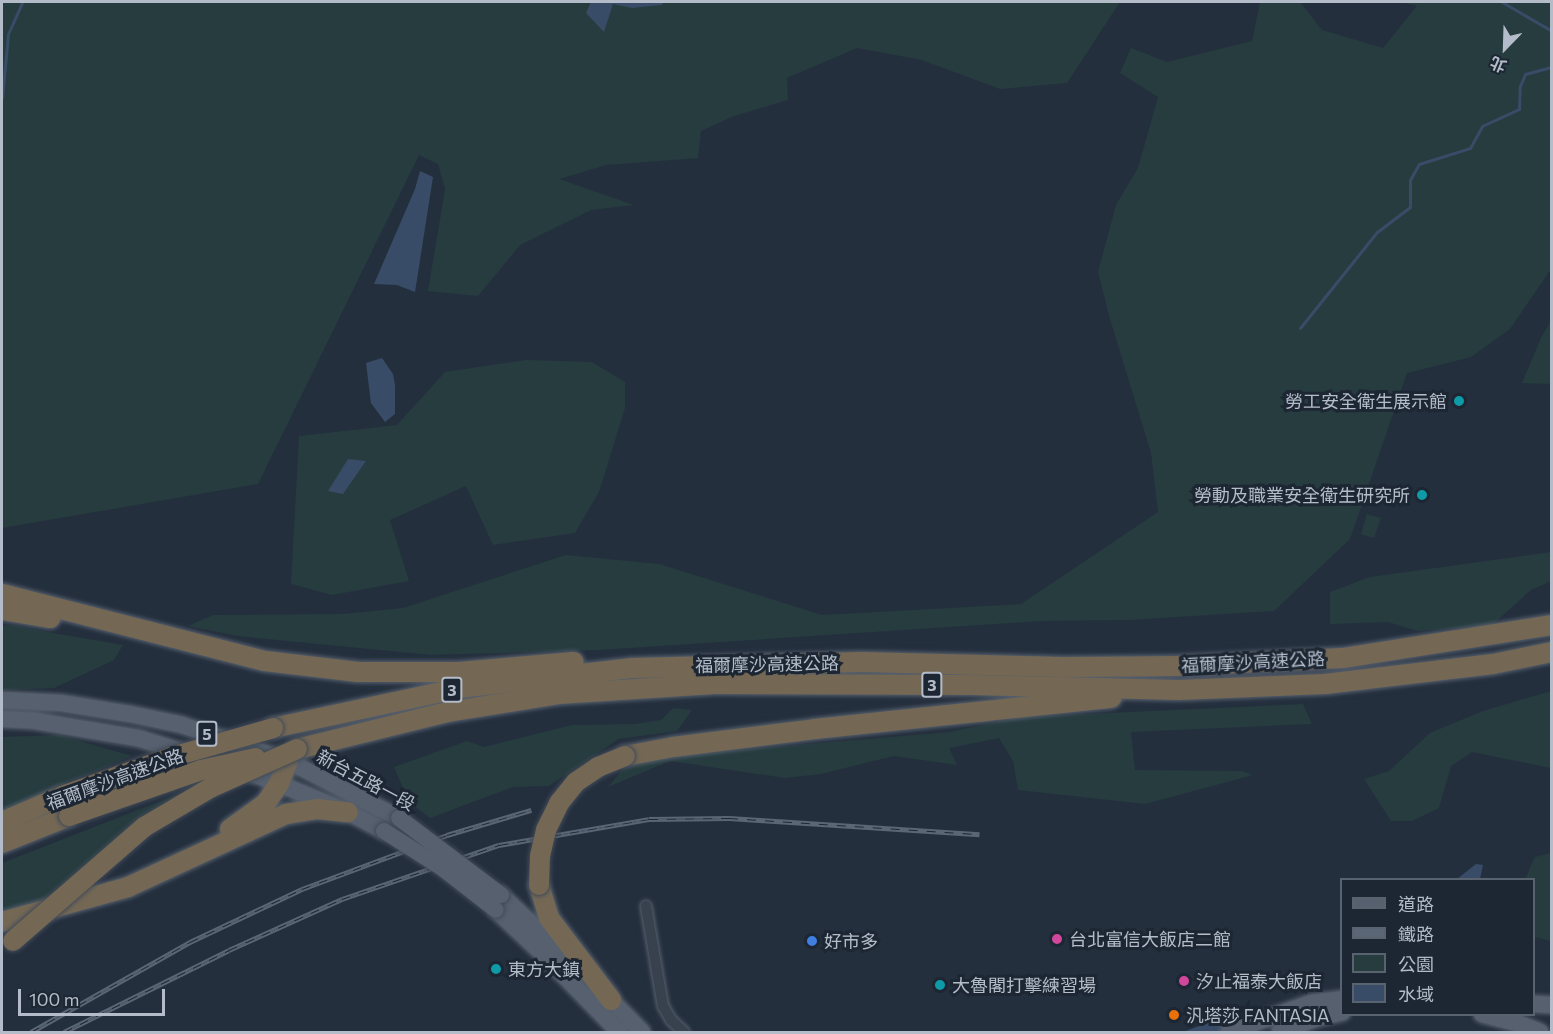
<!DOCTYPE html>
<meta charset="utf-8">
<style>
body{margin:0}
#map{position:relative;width:1553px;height:1034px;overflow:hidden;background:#242f3e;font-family:Commissioner,"Noto Sans TC",sans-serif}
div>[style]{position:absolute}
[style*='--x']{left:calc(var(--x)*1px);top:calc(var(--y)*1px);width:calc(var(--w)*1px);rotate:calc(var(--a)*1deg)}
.green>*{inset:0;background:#263c3f}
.water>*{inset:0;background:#394c67}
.stream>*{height:3px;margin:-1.5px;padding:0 1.5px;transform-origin:1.5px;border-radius:1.5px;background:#394c67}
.roads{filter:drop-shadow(0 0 2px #565f6c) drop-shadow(0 0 2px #565f6c)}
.minor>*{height:10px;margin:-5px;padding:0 5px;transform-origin:5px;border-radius:5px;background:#38414e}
.primary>*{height:16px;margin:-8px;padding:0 8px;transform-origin:8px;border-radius:8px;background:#56606e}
.motorway>*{height:20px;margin:-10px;padding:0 10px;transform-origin:10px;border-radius:10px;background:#746855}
.rail>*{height:5px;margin-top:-2.5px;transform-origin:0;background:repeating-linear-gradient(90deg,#1d2633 0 9px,#5a6575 0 18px);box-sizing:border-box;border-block:2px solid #5a6575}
.bridges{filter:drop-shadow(0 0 2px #414a57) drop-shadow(0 0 2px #414a57)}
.primary-bridge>*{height:16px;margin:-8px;padding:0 8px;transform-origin:8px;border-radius:8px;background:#56606e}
.motorway-bridge>*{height:20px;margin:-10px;padding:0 10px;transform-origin:10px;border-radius:10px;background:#746855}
.dots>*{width:16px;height:16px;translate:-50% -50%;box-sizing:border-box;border:3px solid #1d2633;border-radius:50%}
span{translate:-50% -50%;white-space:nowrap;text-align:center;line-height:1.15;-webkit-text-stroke:6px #1d2633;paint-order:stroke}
.shield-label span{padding:2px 4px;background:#1d2633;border:2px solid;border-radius:4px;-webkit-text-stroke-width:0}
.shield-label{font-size:16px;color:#b4bcc9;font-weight:700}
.poi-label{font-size:18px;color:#b4bcc9}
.right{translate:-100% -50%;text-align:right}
.left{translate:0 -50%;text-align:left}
.street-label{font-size:18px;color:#b4bcc9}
.frame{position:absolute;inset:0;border:3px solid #b4bcc9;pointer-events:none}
.legend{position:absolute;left:1340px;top:878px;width:195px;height:138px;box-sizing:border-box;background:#1d2633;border:2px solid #59626f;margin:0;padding:8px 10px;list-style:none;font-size:18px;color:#b4bcc9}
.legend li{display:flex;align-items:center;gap:12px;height:30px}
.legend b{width:30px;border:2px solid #59626f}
.north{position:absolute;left:1475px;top:18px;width:60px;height:60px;-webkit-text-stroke:4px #1d2633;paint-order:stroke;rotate:203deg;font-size:16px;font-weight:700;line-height:24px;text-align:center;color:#b4bcc9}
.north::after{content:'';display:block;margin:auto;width:21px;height:27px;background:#b4bcc9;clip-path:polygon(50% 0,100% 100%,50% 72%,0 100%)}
.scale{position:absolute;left:18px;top:989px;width:147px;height:27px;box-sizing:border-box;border:3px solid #b4bcc9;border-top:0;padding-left:8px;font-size:18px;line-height:21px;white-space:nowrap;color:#b4bcc9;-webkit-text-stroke:4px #1d2633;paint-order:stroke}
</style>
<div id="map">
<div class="green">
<i style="clip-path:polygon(2px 2px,1120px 2px,1067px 83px,1000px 89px,922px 60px,857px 48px,787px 78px,788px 100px,734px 116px,701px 131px,698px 158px,606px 165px,559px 179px,634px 205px,591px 210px,520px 245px,478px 296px,428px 291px,445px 189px,438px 164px,419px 155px,258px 484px,2px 528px)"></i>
<i style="clip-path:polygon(1260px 2px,1300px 2px,1322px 30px,1383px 48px,1417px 6px,1401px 2px,1552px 2px,1551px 269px,1510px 329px,1471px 357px,1407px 373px,1350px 539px,1274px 611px,1129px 620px,1041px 621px,598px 650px,431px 655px,237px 636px,188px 626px,213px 615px,343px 614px,403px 608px,566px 555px,659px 564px,822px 615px,1021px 604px,1158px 512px,1151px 453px,1110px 319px,1098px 272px,1116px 205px,1138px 168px,1158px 97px,1120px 73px,1131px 48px,1167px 62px,1252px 41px)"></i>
<i style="clip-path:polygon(1551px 320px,1551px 384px,1522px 383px,1541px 338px)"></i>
<i style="clip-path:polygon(526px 360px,592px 362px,625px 382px,625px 408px,599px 492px,575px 533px,493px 545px,466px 486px,390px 520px,409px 581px,332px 595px,291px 584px,299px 436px,397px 425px,445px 372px)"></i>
<i style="clip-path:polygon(1367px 514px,1381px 518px,1374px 538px,1361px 534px)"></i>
<i style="clip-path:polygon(1551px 552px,1551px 581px,1531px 590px,1491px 626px,1417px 631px,1388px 622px,1330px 624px,1330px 592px,1370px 577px)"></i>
<i style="clip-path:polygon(12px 625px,53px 633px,123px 645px,114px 660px,54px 688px,2px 690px,2px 626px)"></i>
<i style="clip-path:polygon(1551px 691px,1551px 768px,1472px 752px,1451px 766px,1439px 808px,1412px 821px,1391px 821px,1364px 779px,1389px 771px,1430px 733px,1483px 711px)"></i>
<i style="clip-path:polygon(1303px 704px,1312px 724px,1131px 732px,1135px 770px,1242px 771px,1253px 775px,1145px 804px,1018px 790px,1013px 761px,999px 738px,949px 748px,957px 765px,894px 756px,821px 774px,785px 778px,670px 761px,608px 787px,623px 769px,658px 757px,949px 732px,1022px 717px)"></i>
<i style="clip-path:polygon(673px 708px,692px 710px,677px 731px,619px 739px,549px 786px,513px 787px,430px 818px,409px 802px,394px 767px,467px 741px,484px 747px,572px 725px,635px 724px,661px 720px)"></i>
<i style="clip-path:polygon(59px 735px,132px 756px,2px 810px,2px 737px)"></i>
<i style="clip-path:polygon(189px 790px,141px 818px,74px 876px,51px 901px,2px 911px,2px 863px)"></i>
<i style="clip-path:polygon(1551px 853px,1552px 853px,1551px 941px,1534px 937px,1534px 880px,1525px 879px,1535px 857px)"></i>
</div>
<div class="water">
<i style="clip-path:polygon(591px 2px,665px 2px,661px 5px,632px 8px,613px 4px,604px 32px,586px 13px)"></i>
<i style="clip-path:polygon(420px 171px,433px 177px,415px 292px,397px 285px,374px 284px,415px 189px)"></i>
<i style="clip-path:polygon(382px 358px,393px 374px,395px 385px,395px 414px,385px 422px,371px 403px,366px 363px)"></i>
<i style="clip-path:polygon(348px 459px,366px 461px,343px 494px,328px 491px)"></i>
<i style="clip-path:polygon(1476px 864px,1483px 865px,1480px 879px,1457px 879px)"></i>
<i style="clip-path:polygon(1226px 1016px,1230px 1028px,1219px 1032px,1183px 1032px)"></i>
</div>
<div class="stream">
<i style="--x:1502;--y:2;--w:58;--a:30.1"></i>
<i style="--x:2;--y:98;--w:64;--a:-84.6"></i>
<i style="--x:8;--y:34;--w:35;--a:-66"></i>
<i style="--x:1300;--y:328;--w:123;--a:-51.3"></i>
<i style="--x:1377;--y:232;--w:41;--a:-37.1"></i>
<i style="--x:1410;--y:207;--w:27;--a:-90"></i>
<i style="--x:1410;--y:180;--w:18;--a:-61"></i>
<i style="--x:1419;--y:164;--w:53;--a:-17.4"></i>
<i style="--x:1470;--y:148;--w:25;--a:-61"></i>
<i style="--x:1482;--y:126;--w:41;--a:-24.7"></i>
<i style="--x:1519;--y:109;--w:23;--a:-88"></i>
<i style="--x:1520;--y:86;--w:13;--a:-67"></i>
<i style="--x:1525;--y:74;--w:28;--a:-15"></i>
</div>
<div class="roads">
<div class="minor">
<i style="--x:646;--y:906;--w:101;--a:80.4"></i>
<i style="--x:663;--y:1006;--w:16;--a:60"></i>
<i style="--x:671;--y:1020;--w:18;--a:43"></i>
</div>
<div class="primary">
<i style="--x:2;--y:700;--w:59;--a:2.9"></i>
<i style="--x:61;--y:703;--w:70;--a:9.1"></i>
<i style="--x:130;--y:714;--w:53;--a:11.9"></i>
<i style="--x:182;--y:725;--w:112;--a:18.8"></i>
<i style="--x:288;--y:761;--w:125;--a:27.2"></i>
<i style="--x:2;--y:719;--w:34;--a:3"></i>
<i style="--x:36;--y:721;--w:103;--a:9.5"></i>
<i style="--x:138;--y:738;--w:133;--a:17.5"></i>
<i style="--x:265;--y:778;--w:90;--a:22.3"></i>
<i style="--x:348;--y:812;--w:41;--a:27.8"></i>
<i style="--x:501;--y:895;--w:112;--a:43.5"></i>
<i style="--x:496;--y:910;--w:62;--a:43"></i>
<i style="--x:541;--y:952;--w:112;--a:45.7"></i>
<i style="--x:603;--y:992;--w:56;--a:45.7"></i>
<i style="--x:1534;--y:1004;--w:18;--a:3"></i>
<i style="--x:1482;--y:1014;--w:39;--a:15"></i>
<i style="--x:1520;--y:1024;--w:22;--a:22"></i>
<i style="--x:1229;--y:1032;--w:87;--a:-19.5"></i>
<i style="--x:1311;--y:1003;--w:31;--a:-7"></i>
<i style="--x:1280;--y:1032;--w:40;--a:-21"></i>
<i style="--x:1317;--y:1018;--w:26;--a:-13"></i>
</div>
<div class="motorway">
<i style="--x:2;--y:594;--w:271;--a:14.3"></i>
<i style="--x:265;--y:661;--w:94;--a:6.7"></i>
<i style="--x:358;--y:672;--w:101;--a:0"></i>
<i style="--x:459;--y:672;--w:115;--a:-5"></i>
<i style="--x:2;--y:610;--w:49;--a:9.5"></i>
<i style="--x:273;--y:728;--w:190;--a:-12.1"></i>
<i style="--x:459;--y:688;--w:175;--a:-6.6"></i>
<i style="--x:633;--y:668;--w:229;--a:-1.5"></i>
<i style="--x:862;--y:662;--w:201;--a:1.4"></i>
<i style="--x:1063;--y:667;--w:114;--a:-0.5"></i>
<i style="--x:1177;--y:666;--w:166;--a:-2.8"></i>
<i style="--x:1343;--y:658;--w:212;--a:-9"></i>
<i style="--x:297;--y:749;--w:155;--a:-13.8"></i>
<i style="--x:448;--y:712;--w:112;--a:-9.2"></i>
<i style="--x:559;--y:694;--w:155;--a:-3.7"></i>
<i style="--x:714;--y:684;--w:258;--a:0.2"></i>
<i style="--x:972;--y:685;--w:207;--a:1.4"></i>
<i style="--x:1179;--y:690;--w:146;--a:-2.4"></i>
<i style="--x:1325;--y:684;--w:169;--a:-6.8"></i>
<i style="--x:1493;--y:664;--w:60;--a:-11.5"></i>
<i style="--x:625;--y:756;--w:49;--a:-10.6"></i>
<i style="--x:673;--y:747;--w:143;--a:-7.2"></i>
<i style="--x:815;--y:729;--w:298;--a:-6"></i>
<i style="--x:2;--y:822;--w:65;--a:-23.4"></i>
<i style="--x:230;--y:829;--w:44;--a:-35.8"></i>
<i style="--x:266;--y:803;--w:23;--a:-56"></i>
<i style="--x:279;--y:784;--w:25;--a:-69"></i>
<i style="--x:2;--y:843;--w:72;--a:-21.9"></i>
<i style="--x:539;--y:885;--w:34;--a:73"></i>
<i style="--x:549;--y:918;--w:103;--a:52.9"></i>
<i style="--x:2;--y:922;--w:131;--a:-15.5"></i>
<i style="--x:128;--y:887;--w:174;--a:-24.8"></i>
<i style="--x:286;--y:814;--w:31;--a:-9"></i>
<i style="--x:317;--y:809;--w:31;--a:6"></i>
</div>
</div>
<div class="rail">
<i style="--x:31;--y:1032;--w:183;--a:-29.5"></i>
<i style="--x:190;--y:942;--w:124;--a:-25.3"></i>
<i style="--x:302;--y:889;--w:155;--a:-20.4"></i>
<i style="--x:447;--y:835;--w:88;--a:-16.6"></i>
<i style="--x:64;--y:1032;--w:184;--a:-26.4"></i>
<i style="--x:229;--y:950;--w:124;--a:-24.3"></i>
<i style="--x:342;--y:899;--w:166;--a:-19"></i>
<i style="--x:499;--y:845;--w:152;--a:-9.8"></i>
<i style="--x:649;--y:819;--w:80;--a:-0.7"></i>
<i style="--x:729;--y:818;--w:251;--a:3.7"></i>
</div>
<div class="bridges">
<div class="primary-bridge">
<i style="--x:399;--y:818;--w:128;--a:37"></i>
<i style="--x:384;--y:831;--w:69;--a:32.5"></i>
<i style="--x:442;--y:868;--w:68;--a:37.9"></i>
</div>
<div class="motorway-bridge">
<i style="--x:62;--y:796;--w:120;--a:-19.5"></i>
<i style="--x:175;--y:756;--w:102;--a:-15.9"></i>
<i style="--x:69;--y:816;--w:140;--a:-19.2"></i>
<i style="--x:201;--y:770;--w:56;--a:-12.3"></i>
<i style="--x:539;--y:885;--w:29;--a:-88"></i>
<i style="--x:540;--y:856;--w:27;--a:-77"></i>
<i style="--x:546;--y:830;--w:30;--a:-64"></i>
<i style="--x:559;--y:803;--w:27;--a:-51"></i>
<i style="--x:576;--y:782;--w:27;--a:-34"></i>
<i style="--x:598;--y:767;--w:29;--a:-22"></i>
<i style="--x:13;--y:941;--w:174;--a:-41"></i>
<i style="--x:144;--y:827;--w:79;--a:-30.5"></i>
<i style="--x:212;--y:787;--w:93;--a:-24.1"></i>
</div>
</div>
<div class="dots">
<i style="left:1459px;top:401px;background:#0f9aa8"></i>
<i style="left:1422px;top:495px;background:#0f9aa8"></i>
<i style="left:1057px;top:939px;background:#d1479c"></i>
<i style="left:812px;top:941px;background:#3f7fe0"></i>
<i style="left:496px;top:969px;background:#0f9aa8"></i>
<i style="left:1184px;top:981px;background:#d1479c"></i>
<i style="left:940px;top:985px;background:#0f9aa8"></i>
<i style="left:1174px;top:1015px;background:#e8710a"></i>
</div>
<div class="shield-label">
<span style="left:932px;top:685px">3</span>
<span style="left:452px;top:690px">3</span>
<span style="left:207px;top:734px">5</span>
</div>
<div class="poi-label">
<span class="right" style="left:1447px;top:401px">勞工安全衛生展示館</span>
<span class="right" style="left:1410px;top:495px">勞動及職業安全衛生研究所</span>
<span class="left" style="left:1069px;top:939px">台北富信大飯店二館</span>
<span class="left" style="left:824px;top:941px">好市多</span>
<span class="left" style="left:508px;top:969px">東方大鎮</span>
<span class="left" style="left:1196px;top:981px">汐止福泰大飯店</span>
<span class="left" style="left:952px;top:985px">大魯閣打擊練習場</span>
<span class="left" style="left:1186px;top:1015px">汎塔莎 FANTASIA</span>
</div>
<div class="street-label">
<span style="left:1253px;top:662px;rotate:-3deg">福爾摩沙高速公路</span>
<span style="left:767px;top:664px;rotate:-1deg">福爾摩沙高速公路</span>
<span style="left:115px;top:779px;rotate:-20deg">福爾摩沙高速公路</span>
<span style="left:366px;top:780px;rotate:28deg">新台五路一段</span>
</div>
<div class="frame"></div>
<ul class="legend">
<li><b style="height:8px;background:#56606e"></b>道路</li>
<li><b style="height:8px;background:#5a6575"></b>鐵路</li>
<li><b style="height:16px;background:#263c3f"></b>公園</li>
<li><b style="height:16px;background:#394c67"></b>水域</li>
</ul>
<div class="north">北</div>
<div class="scale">100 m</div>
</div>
